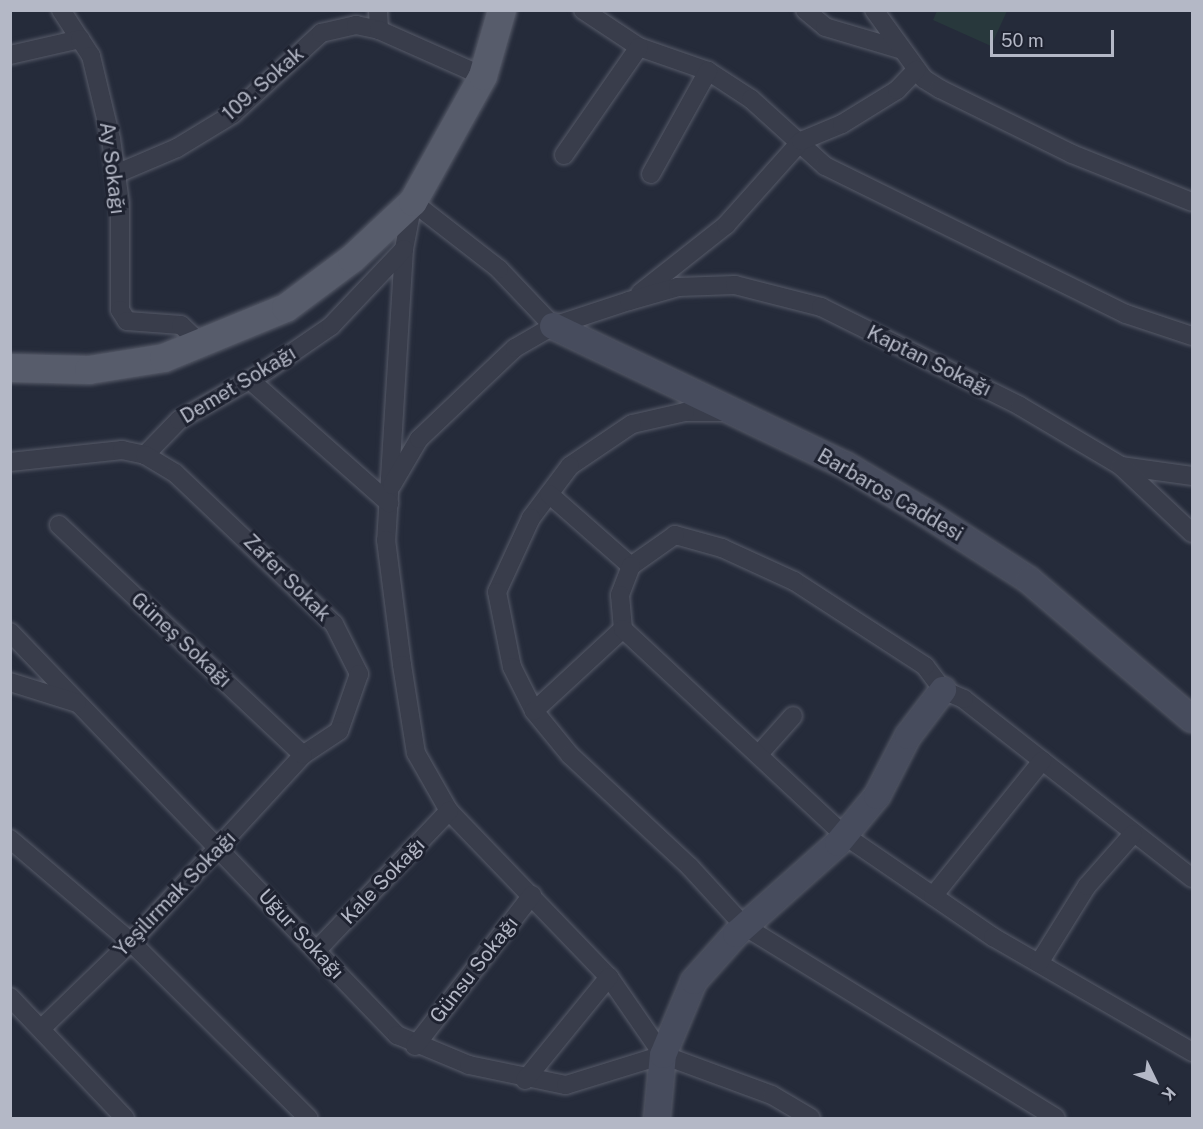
<!DOCTYPE html>
<meta charset="utf-8">
<style>
body{margin:0}
#map{position:relative;width:1203px;height:1129px;overflow:hidden;background:#252b3a;font-family:"Public Sans",sans-serif}
div>[style]{position:absolute}
[style*='--x']{left:calc(var(--x)*1px);top:calc(var(--y)*1px);width:calc(var(--w)*1px);rotate:calc(var(--a)*1deg)}
.green>*{inset:0;background:#28383c}
.roads{filter:drop-shadow(0 0 2px #575b69) drop-shadow(0 0 2px #575b69)}
.street>*{height:18px;margin:-9px;padding:0 9px;transform-origin:9px;border-radius:9px;background:#393d4b}
.secondary>*{height:26px;margin:-13px;padding:0 13px;transform-origin:13px;border-radius:13px;background:#474c5d}
.primary>*{height:28px;margin:-14px;padding:0 14px;transform-origin:14px;border-radius:14px;background:#575c6b}
span{translate:-50% -50%;white-space:nowrap;text-align:center;line-height:1.15;-webkit-text-stroke:6px #1e2230;paint-order:stroke}
.street-label{font-size:20px;color:#b4b8c6}
.frame{position:absolute;inset:0;border:12px solid #b4b8c6;pointer-events:none}
.north{position:absolute;left:1125px;top:1051px;width:60px;height:60px;-webkit-text-stroke:4px #1e2230;paint-order:stroke;rotate:133deg;font-size:16px;font-weight:700;line-height:24px;text-align:center;color:#b4b8c6}
.north::after{content:'';display:block;margin:auto;width:21px;height:27px;background:#b4b8c6;clip-path:polygon(50% 0,100% 100%,50% 72%,0 100%)}
.scale{position:absolute;left:990px;top:30px;width:124px;height:27px;box-sizing:border-box;border:3px solid #b4b8c6;border-top:0;padding-left:8px;font-size:18px;line-height:21px;white-space:nowrap;color:#b4b8c6;-webkit-text-stroke:4px #1e2230;paint-order:stroke}
</style>
<div id="map">
<div class="green">
<i style="clip-path:polygon(937px 11px,937px 10px,1007px 11px,991px 46px,933px 20px)"></i>
</div>
<div class="roads">
<div class="street">
<i style="--x:61;--y:10;--w:35;--a:57"></i>
<i style="--x:378;--y:10;--w:20;--a:87"></i>
<i style="--x:583;--y:10;--w:67;--a:33.5"></i>
<i style="--x:639;--y:47;--w:73;--a:19.2"></i>
<i style="--x:708;--y:71;--w:51;--a:33.1"></i>
<i style="--x:751;--y:99;--w:100;--a:42.2"></i>
<i style="--x:825;--y:166;--w:335;--a:26.2"></i>
<i style="--x:1126;--y:314;--w:70;--a:18.4"></i>
<i style="--x:805;--y:10;--w:26;--a:40"></i>
<i style="--x:825;--y:27;--w:77;--a:16.6"></i>
<i style="--x:874;--y:10;--w:85;--a:54.1"></i>
<i style="--x:924;--y:79;--w:19;--a:32"></i>
<i style="--x:940;--y:89;--w:147;--a:26.2"></i>
<i style="--x:1072;--y:154;--w:129;--a:21.8"></i>
<i style="--x:10;--y:55;--w:72;--a:-12.9"></i>
<i style="--x:80;--y:39;--w:20;--a:57"></i>
<i style="--x:91;--y:56;--w:85;--a:76.5"></i>
<i style="--x:111;--y:139;--w:65;--a:82"></i>
<i style="--x:120;--y:203;--w:107;--a:90"></i>
<i style="--x:120;--y:310;--w:13;--a:58"></i>
<i style="--x:127;--y:321;--w:54;--a:4.2"></i>
<i style="--x:181;--y:325;--w:30;--a:44"></i>
<i style="--x:564;--y:155;--w:131;--a:-55.2"></i>
<i style="--x:116;--y:174;--w:66;--a:-23.1"></i>
<i style="--x:177;--y:148;--w:66;--a:-31.3"></i>
<i style="--x:233;--y:114;--w:120;--a:-42.6"></i>
<i style="--x:321;--y:33;--w:36;--a:-13"></i>
<i style="--x:356;--y:25;--w:24;--a:12"></i>
<i style="--x:379;--y:30;--w:114;--a:23.9"></i>
<i style="--x:651;--y:174;--w:118;--a:-61"></i>
<i style="--x:640;--y:293;--w:110;--a:-38.3"></i>
<i style="--x:726;--y:225;--w:113;--a:-48.2"></i>
<i style="--x:801;--y:141;--w:44;--a:-22.5"></i>
<i style="--x:842;--y:124;--w:65;--a:-31.7"></i>
<i style="--x:897;--y:90;--w:28;--a:-46"></i>
<i style="--x:553;--y:326;--w:79;--a:-133.5"></i>
<i style="--x:499;--y:269;--w:109;--a:-142.1"></i>
<i style="--x:413;--y:202;--w:48;--a:100.8"></i>
<i style="--x:404;--y:249;--w:292;--a:93.5"></i>
<i style="--x:386;--y:540;--w:126;--a:82.7"></i>
<i style="--x:402;--y:665;--w:89;--a:81"></i>
<i style="--x:416;--y:753;--w:67;--a:60.4"></i>
<i style="--x:449;--y:811;--w:231;--a:46.1"></i>
<i style="--x:609;--y:977;--w:95;--a:55.3"></i>
<i style="--x:250;--y:380;--w:186;--a:41.5"></i>
<i style="--x:727;--y:412;--w:42;--a:180"></i>
<i style="--x:685;--y:412;--w:54;--a:167.2"></i>
<i style="--x:632;--y:424;--w:75;--a:145.9"></i>
<i style="--x:570;--y:466;--w:65;--a:126.9"></i>
<i style="--x:531;--y:518;--w:81;--a:114.7"></i>
<i style="--x:497;--y:592;--w:76;--a:78.7"></i>
<i style="--x:512;--y:667;--w:49;--a:63.4"></i>
<i style="--x:534;--y:711;--w:57;--a:50.7"></i>
<i style="--x:570;--y:755;--w:164;--a:43"></i>
<i style="--x:690;--y:867;--w:80;--a:47.5"></i>
<i style="--x:744;--y:926;--w:366;--a:31.6"></i>
<i style="--x:145;--y:455;--w:49;--a:-45.8"></i>
<i style="--x:179;--y:420;--w:101;--a:-29.6"></i>
<i style="--x:267;--y:370;--w:78;--a:-34.5"></i>
<i style="--x:331;--y:326;--w:106;--a:-46.5"></i>
<i style="--x:10;--y:462;--w:113;--a:-6.1"></i>
<i style="--x:122;--y:450;--w:24;--a:12"></i>
<i style="--x:145;--y:455;--w:35;--a:31"></i>
<i style="--x:175;--y:473;--w:219;--a:43.5"></i>
<i style="--x:334;--y:624;--w:56;--a:63.4"></i>
<i style="--x:359;--y:674;--w:60;--a:109.3"></i>
<i style="--x:339;--y:731;--w:43;--a:146.3"></i>
<i style="--x:303;--y:755;--w:254;--a:132.6"></i>
<i style="--x:131;--y:942;--w:124;--a:136"></i>
<i style="--x:1121;--y:466;--w:72;--a:8"></i>
<i style="--x:392;--y:485;--w:53;--a:-59.6"></i>
<i style="--x:419;--y:439;--w:132;--a:-43.5"></i>
<i style="--x:515;--y:348;--w:44;--a:-30.1"></i>
<i style="--x:553;--y:326;--w:80;--a:-18.2"></i>
<i style="--x:629;--y:301;--w:51;--a:-15.9"></i>
<i style="--x:678;--y:287;--w:57;--a:-2"></i>
<i style="--x:735;--y:285;--w:89;--a:14.3"></i>
<i style="--x:821;--y:307;--w:222;--a:26.4"></i>
<i style="--x:1020;--y:406;--w:117;--a:30.7"></i>
<i style="--x:1121;--y:466;--w:98;--a:43.3"></i>
<i style="--x:549;--y:494;--w:109;--a:41.3"></i>
<i style="--x:59;--y:525;--w:335;--a:43.3"></i>
<i style="--x:10;--y:632;--w:559;--a:46.16"></i>
<i style="--x:397;--y:1035;--w:78;--a:22.6"></i>
<i style="--x:469;--y:1065;--w:99;--a:11.7"></i>
<i style="--x:566;--y:1085;--w:102;--a:-17.2"></i>
<i style="--x:10;--y:682;--w:70;--a:17.4"></i>
<i style="--x:534;--y:711;--w:121;--a:-42.7"></i>
<i style="--x:759;--y:754;--w:51;--a:-48.2"></i>
<i style="--x:10;--y:839;--w:159;--a:40.4"></i>
<i style="--x:131;--y:942;--w:250;--a:44.8"></i>
<i style="--x:1192;--y:878;--w:290;--a:-141.9"></i>
<i style="--x:964;--y:699;--w:23;--a:-157"></i>
<i style="--x:943;--y:690;--w:30;--a:-127"></i>
<i style="--x:925;--y:666;--w:156;--a:-147"></i>
<i style="--x:794;--y:581;--w:79;--a:-155.4"></i>
<i style="--x:722;--y:548;--w:49;--a:-164.5"></i>
<i style="--x:675;--y:535;--w:54;--a:144.8"></i>
<i style="--x:631;--y:566;--w:31;--a:111"></i>
<i style="--x:620;--y:595;--w:34;--a:85"></i>
<i style="--x:623;--y:629;--w:302;--a:43"></i>
<i style="--x:844;--y:835;--w:181;--a:34.4"></i>
<i style="--x:993;--y:937;--w:230;--a:30"></i>
<i style="--x:933;--y:896;--w:174;--a:-51.1"></i>
<i style="--x:317;--y:950;--w:192;--a:-46.5"></i>
<i style="--x:1039;--y:963;--w:91;--a:-58.1"></i>
<i style="--x:1087;--y:886;--w:69;--a:-48.5"></i>
<i style="--x:10;--y:997;--w:167;--a:46.5"></i>
<i style="--x:415;--y:1046;--w:191;--a:-52.2"></i>
<i style="--x:663;--y:1055;--w:116;--a:20.2"></i>
<i style="--x:772;--y:1095;--w:45;--a:30.5"></i>
<i style="--x:525;--y:1080;--w:133;--a:-50.8"></i>
</div>
<div class="secondary">
<i style="--x:553;--y:326;--w:323;--a:25.5"></i>
<i style="--x:845;--y:465;--w:92;--a:30.7"></i>
<i style="--x:924;--y:512;--w:125;--a:32.9"></i>
<i style="--x:1029;--y:580;--w:214;--a:40.5"></i>
<i style="--x:657;--y:1118;--w:63;--a:-84.6"></i>
<i style="--x:663;--y:1055;--w:80;--a:-67.3"></i>
<i style="--x:694;--y:981;--w:63;--a:-48.2"></i>
<i style="--x:736;--y:934;--w:137;--a:-41.7"></i>
<i style="--x:838;--y:843;--w:61;--a:-50.3"></i>
<i style="--x:877;--y:796;--w:68;--a:-62.7"></i>
<i style="--x:908;--y:736;--w:58;--a:-52.7"></i>
</div>
<div class="primary">
<i style="--x:10;--y:368;--w:79;--a:1.5"></i>
<i style="--x:89;--y:370;--w:76;--a:-9.1"></i>
<i style="--x:164;--y:358;--w:132;--a:-22.3"></i>
<i style="--x:286;--y:308;--w:82;--a:-36.6"></i>
<i style="--x:352;--y:259;--w:83;--a:-43.1"></i>
<i style="--x:413;--y:202;--w:144;--a:-60.9"></i>
<i style="--x:483;--y:76;--w:69;--a:-73.9"></i>
</div>
</div>
<div class="street-label">
<span style="left:263px;top:84px;rotate:-41deg">109. Sokak</span>
<span style="left:112px;top:168px;rotate:83deg">Ay Sokağı</span>
<span style="left:929px;top:361px;rotate:26deg">Kaptan Sokağı</span>
<span style="left:238px;top:385px;rotate:-31deg">Demet Sokağı</span>
<span style="left:890px;top:495px;rotate:30deg">Barbaros Caddesi</span>
<span style="left:287px;top:578px;rotate:45deg">Zafer Sokak</span>
<span style="left:181px;top:640px;rotate:43deg">Güneş Sokağı</span>
<span style="left:383px;top:881px;rotate:-46deg">Kale Sokağı</span>
<span style="left:175px;top:894px;rotate:-46deg">Yeşilırmak Sokağı</span>
<span style="left:301px;top:934px;rotate:47deg">Uğur Sokağı</span>
<span style="left:474px;top:970px;rotate:-52deg">Günsu Sokağı</span>
</div>
<div class="frame"></div>
<div class="north">K</div>
<div class="scale">50 m</div>
</div>
